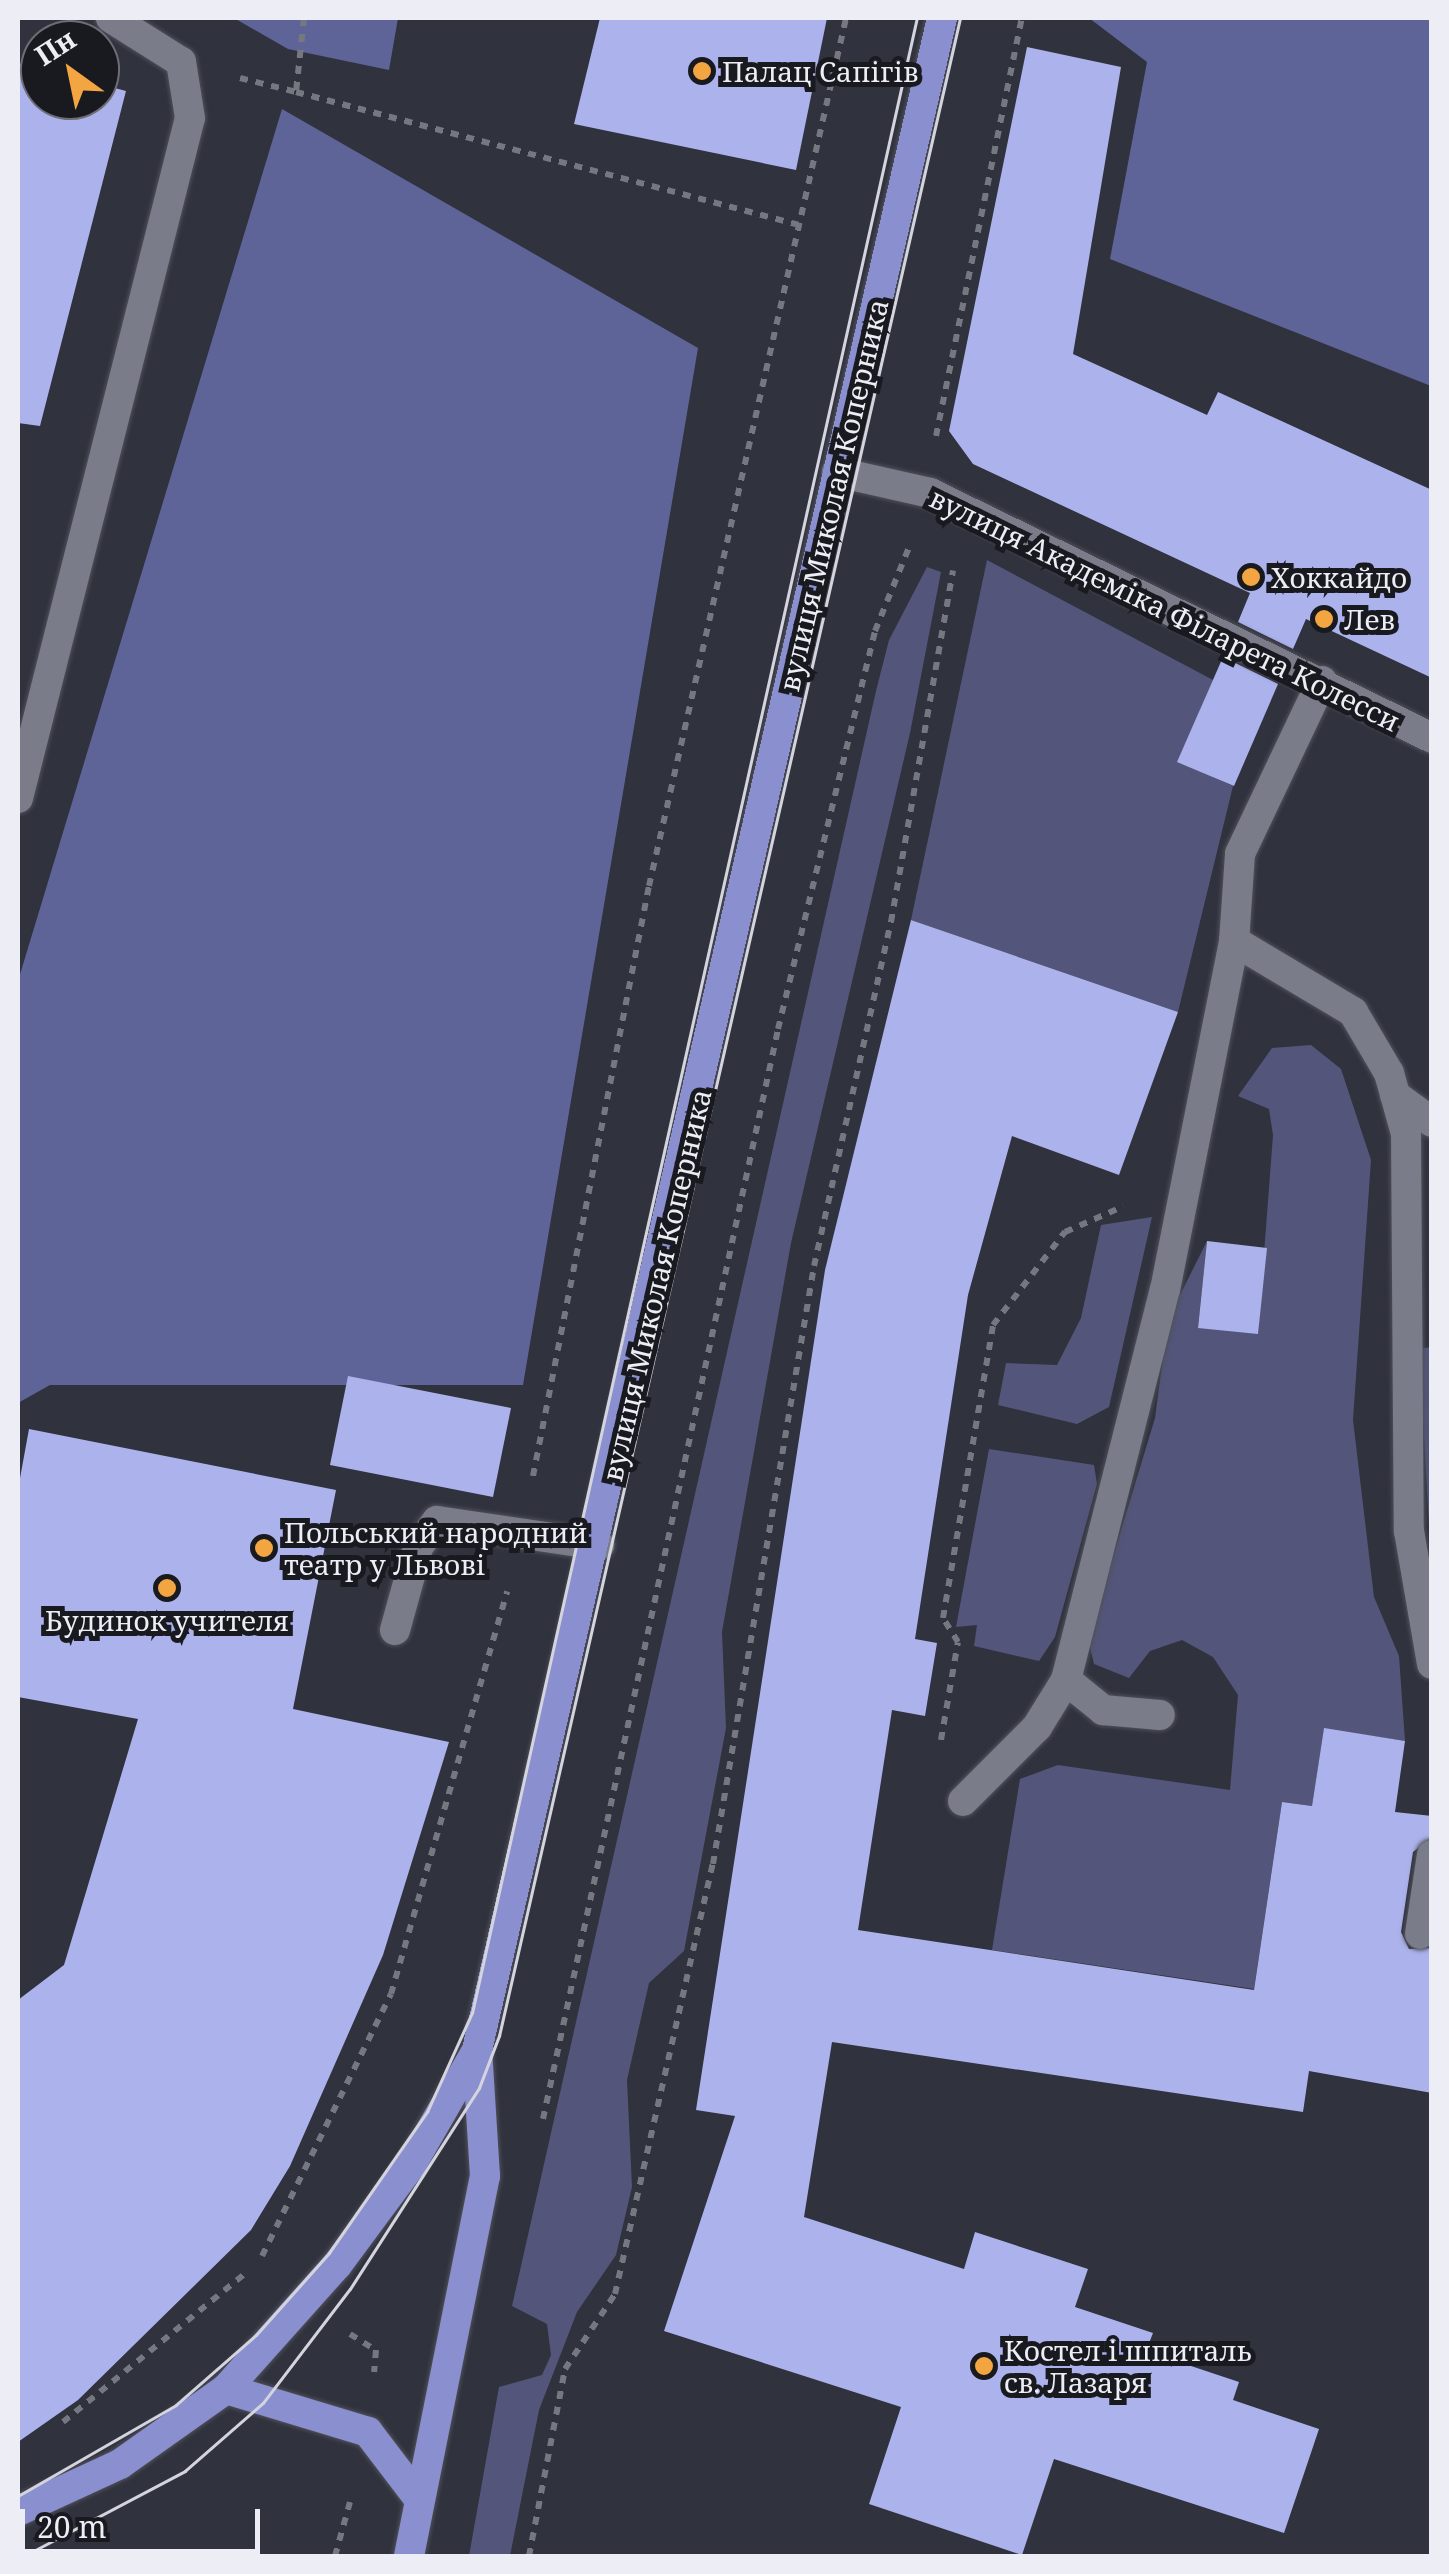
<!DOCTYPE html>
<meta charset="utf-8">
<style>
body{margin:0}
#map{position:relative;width:1449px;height:2574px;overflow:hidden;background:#30323d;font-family:"Noto Serif",serif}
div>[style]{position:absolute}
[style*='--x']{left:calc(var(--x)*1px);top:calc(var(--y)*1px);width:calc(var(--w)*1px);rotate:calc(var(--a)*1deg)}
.green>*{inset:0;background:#53567a}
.forest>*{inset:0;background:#5f6498}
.building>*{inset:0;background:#acb3ec}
.path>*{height:6px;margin-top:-3px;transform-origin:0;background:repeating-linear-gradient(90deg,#757781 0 8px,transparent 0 16px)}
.roads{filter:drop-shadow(0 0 2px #4f505a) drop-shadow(0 0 2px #4f505a)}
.minor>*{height:30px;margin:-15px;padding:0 15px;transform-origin:15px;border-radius:15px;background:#7a7c89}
.major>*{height:30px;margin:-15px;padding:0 15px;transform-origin:15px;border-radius:15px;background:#8a8fcf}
.tram>*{height:2.5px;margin:-1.25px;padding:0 1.25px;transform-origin:1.25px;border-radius:1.25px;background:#d3d4dd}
.dots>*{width:28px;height:28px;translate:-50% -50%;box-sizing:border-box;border:5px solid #191a1f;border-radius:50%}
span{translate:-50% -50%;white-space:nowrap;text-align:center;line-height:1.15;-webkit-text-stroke:10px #191a1f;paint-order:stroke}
.poi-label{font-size:28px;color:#ecedf5}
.left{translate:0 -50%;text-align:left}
.street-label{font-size:28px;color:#ecedf5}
.frame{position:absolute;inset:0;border:20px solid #ecedf5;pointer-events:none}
.north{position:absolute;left:20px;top:20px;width:100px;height:100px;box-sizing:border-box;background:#191a1f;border:2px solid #6d6e75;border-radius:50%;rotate:327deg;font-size:28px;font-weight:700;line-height:40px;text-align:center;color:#ecedf5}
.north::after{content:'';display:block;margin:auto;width:35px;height:45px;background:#f2a541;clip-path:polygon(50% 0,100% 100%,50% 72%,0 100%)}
.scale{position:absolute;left:20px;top:2509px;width:240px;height:45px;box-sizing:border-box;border:5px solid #ecedf5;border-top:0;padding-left:12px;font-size:30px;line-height:35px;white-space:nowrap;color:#ecedf5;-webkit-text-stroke:8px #191a1f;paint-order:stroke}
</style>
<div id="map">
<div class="green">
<i style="clip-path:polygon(987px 560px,1213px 680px,1178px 761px,1233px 786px,1178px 1012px,911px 920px)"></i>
<i style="clip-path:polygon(927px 567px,941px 572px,910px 733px,791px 1243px,722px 1632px,726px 1728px,684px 1951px,649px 1983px,627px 2080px,632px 2187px,616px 2255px,577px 2312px,539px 2410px,510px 2556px,469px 2556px,499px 2387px,542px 2375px,551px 2355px,547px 2324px,512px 2306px,876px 691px,889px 640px)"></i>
<i style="clip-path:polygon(1311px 1045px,1341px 1069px,1371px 1160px,1353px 1420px,1374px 1597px,1399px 1656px,1405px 1741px,1324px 1729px,1312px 1806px,1282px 1802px,1254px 1989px,992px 1950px,1020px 1779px,1058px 1765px,1230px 1790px,1238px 1695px,1213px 1657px,1182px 1640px,1150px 1651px,1129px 1678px,1094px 1664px,1088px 1639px,1155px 1418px,1168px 1319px,1207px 1241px,1198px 1327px,1258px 1333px,1273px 1135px,1269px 1109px,1238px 1096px,1272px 1048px)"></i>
<i style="clip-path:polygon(1152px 1217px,1109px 1407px,1077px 1424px,998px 1405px,1006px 1363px,1057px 1365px,1081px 1318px,1101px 1225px)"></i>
<i style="clip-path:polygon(1431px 1347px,1431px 1560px,1419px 1349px)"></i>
<i style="clip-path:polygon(989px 1449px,1094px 1465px,1097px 1484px,1055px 1637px,1039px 1661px,974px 1646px,977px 1625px,956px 1627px)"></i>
</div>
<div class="forest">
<i style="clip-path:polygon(234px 18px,398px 18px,389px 70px,288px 49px)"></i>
<i style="clip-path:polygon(1089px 18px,1431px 18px,1431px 386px,1110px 259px,1147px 62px)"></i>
<i style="clip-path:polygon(282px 109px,698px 348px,523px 1385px,50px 1385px,18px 1403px,18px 981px)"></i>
</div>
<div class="building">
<i style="clip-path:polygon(600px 18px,827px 18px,796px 170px,574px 124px)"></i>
<i style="clip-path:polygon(1027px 47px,1121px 67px,1073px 354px,1207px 415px,1218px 392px,1432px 490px,1432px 678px,1306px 619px,1293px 649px,1238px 622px,1250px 593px,973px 464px,949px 431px)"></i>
<i style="clip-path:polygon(18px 63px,40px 69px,40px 100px,100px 100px,100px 84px,126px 91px,40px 426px,18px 423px)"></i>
<i style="clip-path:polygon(1223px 657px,1278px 684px,1234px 786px,1177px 762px)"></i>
<i style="clip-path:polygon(911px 920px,1178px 1012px,1119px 1175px,1012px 1136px,968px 1295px,915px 1639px,937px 1643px,925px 1716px,892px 1710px,858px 1930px,1254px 1990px,1282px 1802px,1312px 1806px,1324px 1728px,1405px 1741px,1395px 1812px,1432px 1816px,1432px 1837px,1413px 1852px,1401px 1932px,1409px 1949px,1432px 1948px,1432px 2093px,1309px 2071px,1303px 2112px,832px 2042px,804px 2217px,964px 2269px,975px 2232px,1088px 2269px,1075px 2307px,1153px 2333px,1146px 2351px,1239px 2382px,1233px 2400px,1319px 2429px,1284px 2533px,1054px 2459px,1022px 2555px,869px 2504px,901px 2407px,664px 2331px,735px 2116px,696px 2110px,825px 1270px)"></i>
<i style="clip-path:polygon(1207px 1241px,1267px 1248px,1258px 1334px,1198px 1328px)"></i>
<i style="clip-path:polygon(348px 1376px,511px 1408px,493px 1497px,330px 1465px)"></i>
<i style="clip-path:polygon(29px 1429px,336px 1490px,293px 1709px,449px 1742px,383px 1955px,290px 2166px,251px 2230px,78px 2400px,18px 2442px,18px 2000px,64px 1965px,138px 1719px,18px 1697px,18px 1489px)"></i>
</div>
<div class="path">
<i style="--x:304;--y:18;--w:74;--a:96.2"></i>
<i style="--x:296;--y:92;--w:524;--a:14.8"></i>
<i style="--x:240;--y:78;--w:58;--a:14"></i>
<i style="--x:936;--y:436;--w:427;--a:-78.4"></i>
<i style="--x:533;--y:1476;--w:601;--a:-78.88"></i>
<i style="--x:649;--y:886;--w:890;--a:-77.21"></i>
<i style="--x:322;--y:1560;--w:32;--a:13"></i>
<i style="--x:941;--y:1740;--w:99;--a:-80.2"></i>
<i style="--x:958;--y:1642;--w:28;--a:-122"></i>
<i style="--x:943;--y:1618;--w:297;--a:-80.3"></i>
<i style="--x:993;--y:1325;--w:118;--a:-52.3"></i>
<i style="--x:1065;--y:1232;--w:64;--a:-23.8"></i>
<i style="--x:543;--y:2119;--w:1115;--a:-77.83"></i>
<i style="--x:778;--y:1029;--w:410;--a:-76.3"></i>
<i style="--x:875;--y:631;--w:93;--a:-67.9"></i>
<i style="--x:262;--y:2256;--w:292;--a:-63.8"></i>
<i style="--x:391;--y:1994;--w:419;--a:-73.9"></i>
<i style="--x:350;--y:2334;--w:31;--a:32"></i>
<i style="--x:376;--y:2350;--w:22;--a:95"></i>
<i style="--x:63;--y:2422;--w:237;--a:-39.2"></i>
<i style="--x:335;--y:2556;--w:56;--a:-74.5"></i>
<i style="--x:529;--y:2556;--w:190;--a:-79.1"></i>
<i style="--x:565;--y:2369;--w:90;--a:-56.3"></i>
<i style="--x:615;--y:2294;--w:441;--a:-77.2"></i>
<i style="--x:713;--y:1864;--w:606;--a:-80.41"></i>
<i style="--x:814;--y:1266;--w:353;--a:-77.4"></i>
<i style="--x:891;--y:922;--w:357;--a:-80"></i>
</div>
<div class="roads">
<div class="minor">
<i style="--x:837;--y:472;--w:95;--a:12.7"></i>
<i style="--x:930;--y:493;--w:559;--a:26.01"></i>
<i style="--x:1322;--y:681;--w:191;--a:115.4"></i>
<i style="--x:1240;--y:854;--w:87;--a:93.9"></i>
<i style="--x:1234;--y:941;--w:139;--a:30.8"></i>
<i style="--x:1353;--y:1012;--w:71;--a:59.5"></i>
<i style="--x:1389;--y:1073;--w:63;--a:74.4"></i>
<i style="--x:1406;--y:1134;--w:397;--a:89.6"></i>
<i style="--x:1409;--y:1531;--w:135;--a:80.2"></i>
<i style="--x:18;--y:798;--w:701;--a:-75.81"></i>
<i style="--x:190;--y:118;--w:57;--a:-99.1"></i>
<i style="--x:181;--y:62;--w:83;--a:-147.8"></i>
<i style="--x:1395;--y:1095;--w:46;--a:36.1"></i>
<i style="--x:395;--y:1630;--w:86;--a:-74.5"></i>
<i style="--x:418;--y:1547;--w:32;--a:-54"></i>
<i style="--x:437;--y:1521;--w:164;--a:8.4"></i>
<i style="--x:1066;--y:1680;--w:48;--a:39"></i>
<i style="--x:1103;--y:1710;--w:57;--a:5"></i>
<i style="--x:963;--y:1801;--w:105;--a:-45"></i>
<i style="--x:1037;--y:1727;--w:55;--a:-58.3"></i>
<i style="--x:1066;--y:1680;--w:402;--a:-75.8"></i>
<i style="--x:1165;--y:1290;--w:356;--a:-78.8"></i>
<i style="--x:1420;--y:1934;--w:80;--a:-81.4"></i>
</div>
<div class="major">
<i style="--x:226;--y:2389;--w:148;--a:16.8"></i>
<i style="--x:368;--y:2432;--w:84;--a:52.7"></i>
<i style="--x:18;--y:2511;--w:112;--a:-24.7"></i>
<i style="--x:120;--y:2464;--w:130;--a:-35.3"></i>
<i style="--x:226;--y:2389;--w:166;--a:-48.2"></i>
<i style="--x:337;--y:2265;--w:124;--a:-53.5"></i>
<i style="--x:411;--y:2165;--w:133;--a:-60.1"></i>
<i style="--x:409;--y:2556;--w:388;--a:-78.7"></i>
<i style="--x:485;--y:2176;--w:126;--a:-93.6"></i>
<i style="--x:477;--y:2050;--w:2085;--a:-77.11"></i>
</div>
</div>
<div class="tram">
<i style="--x:18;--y:2496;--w:182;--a:-29.9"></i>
<i style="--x:176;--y:2405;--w:106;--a:-41.2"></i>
<i style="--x:256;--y:2335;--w:110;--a:-48.3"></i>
<i style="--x:329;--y:2253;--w:172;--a:-55.2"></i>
<i style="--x:427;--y:2112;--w:109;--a:-65.6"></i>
<i style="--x:472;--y:2013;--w:2044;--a:-77.43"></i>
<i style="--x:24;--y:2556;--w:182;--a:-27.8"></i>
<i style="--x:185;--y:2471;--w:103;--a:-41.1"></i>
<i style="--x:263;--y:2403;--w:143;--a:-52.7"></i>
<i style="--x:350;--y:2289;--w:239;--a:-57.3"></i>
<i style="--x:479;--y:2088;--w:56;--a:-69"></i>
<i style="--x:499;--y:2036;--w:2070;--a:-77.13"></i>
</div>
<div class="dots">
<i style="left:702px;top:71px;background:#f2a541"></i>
<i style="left:1251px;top:577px;background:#f2a541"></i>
<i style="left:1324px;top:619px;background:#f2a541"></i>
<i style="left:264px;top:1548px;background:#f2a541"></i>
<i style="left:167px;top:1588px;background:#f2a541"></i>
<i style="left:984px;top:2366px;background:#f2a541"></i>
</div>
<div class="poi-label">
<span class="left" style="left:722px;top:71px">Палац Сапігів</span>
<span class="left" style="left:1271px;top:577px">Хоккайдо</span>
<span class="left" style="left:1344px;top:619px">Лев</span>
<span class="left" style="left:284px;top:1548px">Польський народний<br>театр у Львові</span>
<span style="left:167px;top:1620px">Будинок учителя</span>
<span class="left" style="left:1004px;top:2366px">Костел і шпиталь<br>св. Лазаря</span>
</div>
<div class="street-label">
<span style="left:833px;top:495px;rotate:-77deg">вулиця Миколая Коперника</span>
<span style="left:1165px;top:609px;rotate:26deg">вулиця Академіка Філарета Колесси</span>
<span style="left:656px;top:1285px;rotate:-77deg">вулиця Миколая Коперника</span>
</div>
<div class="frame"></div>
<div class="north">Пн</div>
<div class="scale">20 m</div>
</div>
